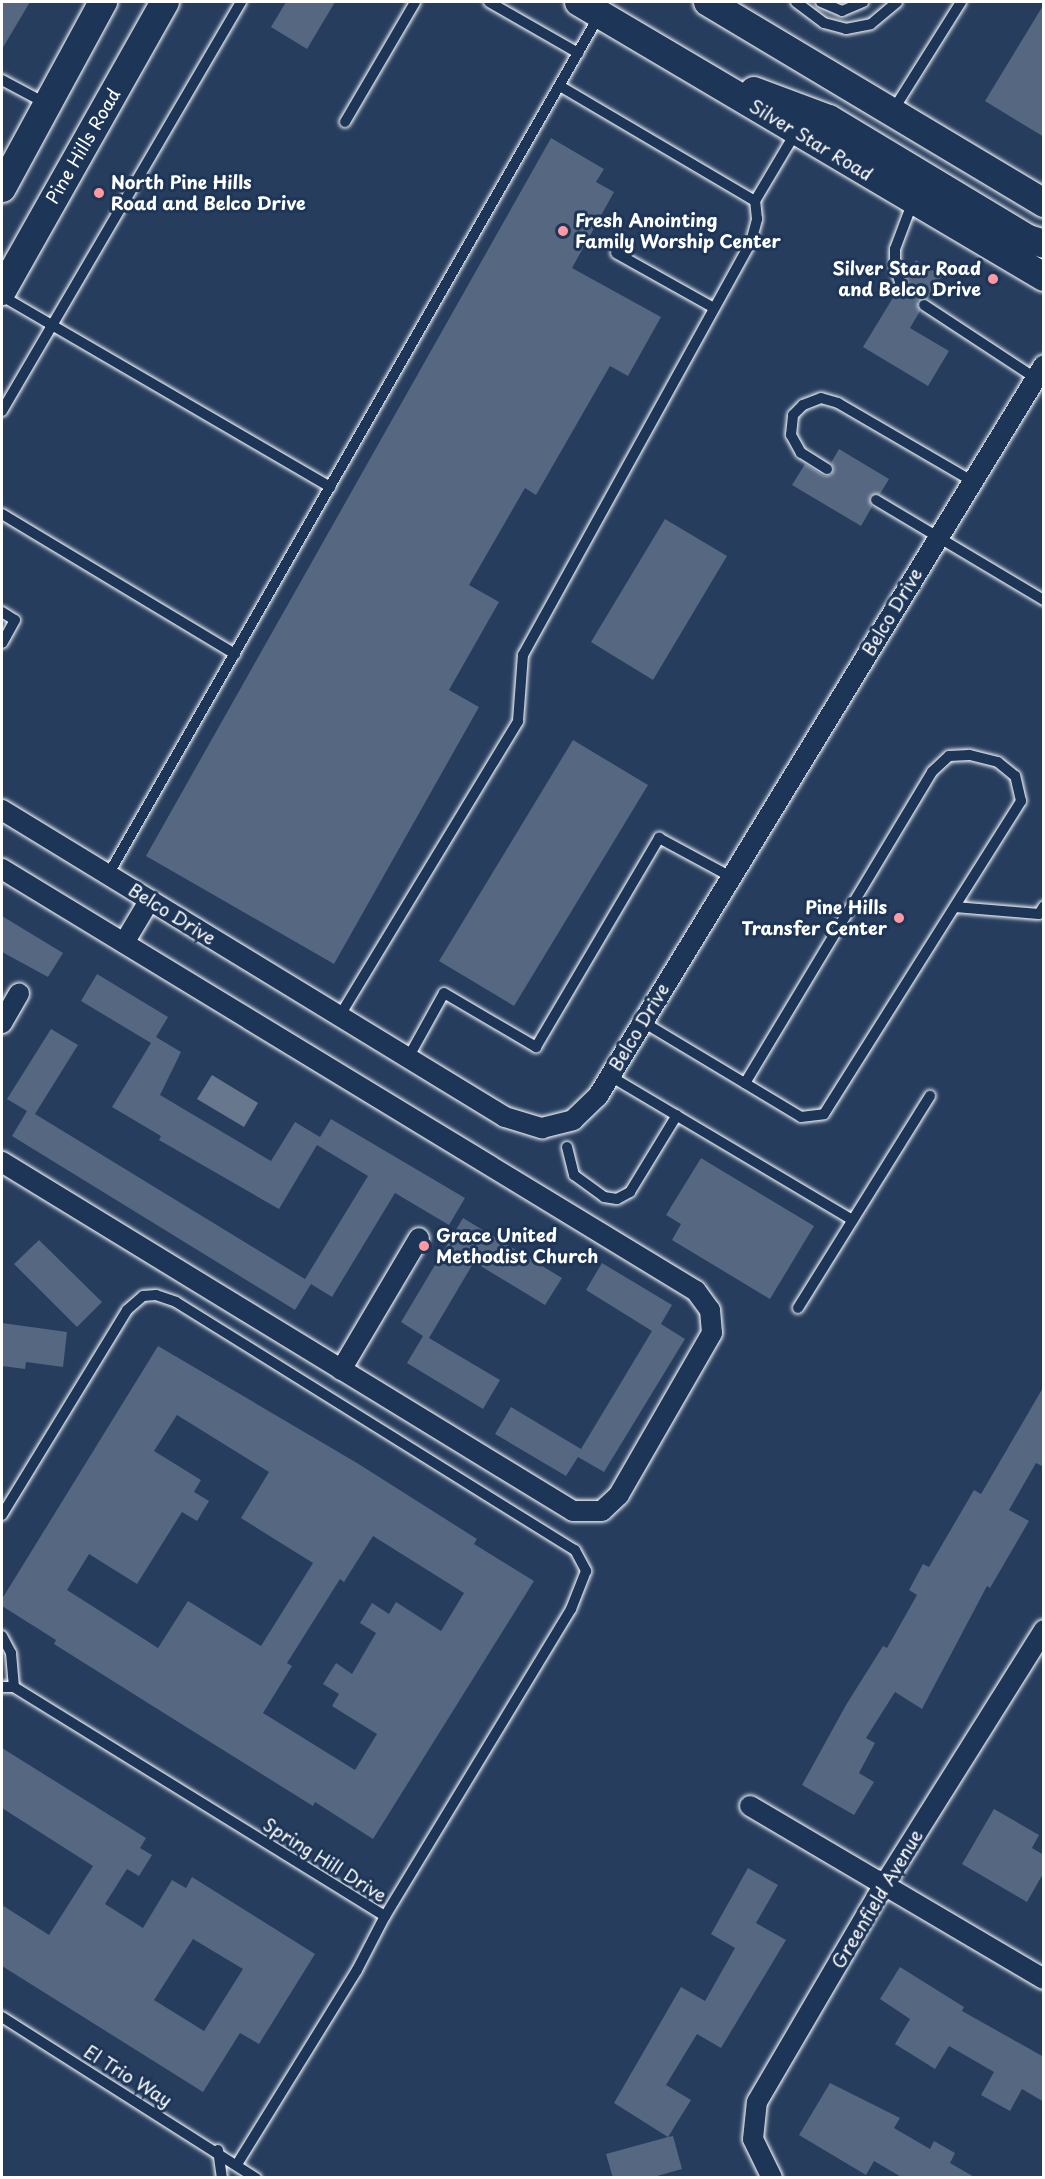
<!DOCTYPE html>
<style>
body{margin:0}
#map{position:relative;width:1045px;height:2179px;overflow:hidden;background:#263d5e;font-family:"Playpen Sans",sans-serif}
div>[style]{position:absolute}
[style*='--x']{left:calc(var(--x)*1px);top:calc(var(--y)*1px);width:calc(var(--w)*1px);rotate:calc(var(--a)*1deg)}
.water>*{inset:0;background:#67788e}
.building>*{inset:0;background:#556781}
.roads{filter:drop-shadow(0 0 2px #fff) drop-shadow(0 0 2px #fff)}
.lane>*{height:10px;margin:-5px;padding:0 5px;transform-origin:5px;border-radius:5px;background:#1d3557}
.street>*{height:20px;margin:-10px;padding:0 10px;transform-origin:10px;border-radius:10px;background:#1d3557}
.secondary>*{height:28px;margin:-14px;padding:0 14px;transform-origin:14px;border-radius:14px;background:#1d3557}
.dots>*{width:16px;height:16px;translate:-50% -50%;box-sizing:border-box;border:3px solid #1d3557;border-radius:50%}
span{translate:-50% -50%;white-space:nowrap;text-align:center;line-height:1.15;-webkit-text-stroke:6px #1d3557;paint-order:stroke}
.street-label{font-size:18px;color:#fff}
.poi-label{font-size:18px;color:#fff;font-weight:700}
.left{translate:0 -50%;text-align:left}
.right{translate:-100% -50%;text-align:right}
.frame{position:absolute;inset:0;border:3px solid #fff;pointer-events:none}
</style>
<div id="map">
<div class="water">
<i style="clip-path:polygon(212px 1075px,258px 1103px,244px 1127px,197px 1099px)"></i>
</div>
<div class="building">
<i style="clip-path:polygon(2px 2px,30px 2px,2px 49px)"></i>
<i style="clip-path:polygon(286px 2px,335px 2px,307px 49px,271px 27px)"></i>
<i style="clip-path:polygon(1044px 4px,1044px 137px,985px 101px)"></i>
<i style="clip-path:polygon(551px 138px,604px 169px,596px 182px,614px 192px,572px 268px,661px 317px,628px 376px,610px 366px,536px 495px,525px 488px,469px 585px,499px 602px,449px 690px,479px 707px,334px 964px,146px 856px)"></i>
<i style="clip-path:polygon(916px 260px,942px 276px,928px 299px,917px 301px,920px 311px,910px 328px,949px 351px,928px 386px,863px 347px,897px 291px,907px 289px,906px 277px)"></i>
<i style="clip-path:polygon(839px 449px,889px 479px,880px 494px,870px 496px,872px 507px,861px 526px,792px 485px,805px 464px,824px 476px,831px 475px,834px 469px,831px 463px)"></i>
<i style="clip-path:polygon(665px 519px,727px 556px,653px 680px,591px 642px)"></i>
<i style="clip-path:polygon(573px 740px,648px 785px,514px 1006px,439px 961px)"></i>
<i style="clip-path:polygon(2px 916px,63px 953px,48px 977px,2px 952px)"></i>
<i style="clip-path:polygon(97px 974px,168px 1017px,156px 1037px,181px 1052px,160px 1095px,271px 1161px,295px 1122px,320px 1137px,331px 1119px,465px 1198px,449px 1225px,395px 1193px,332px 1297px,311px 1284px,295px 1310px,12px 1136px,27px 1111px,7px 1099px,51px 1029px,78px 1045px,35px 1114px,305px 1279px,368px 1176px,317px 1145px,279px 1209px,159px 1140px,161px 1136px,112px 1107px,151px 1043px,81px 1001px)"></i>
<i style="clip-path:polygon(701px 1158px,814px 1226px,770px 1299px,672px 1240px,681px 1224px,666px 1215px)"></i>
<i style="clip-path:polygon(463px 1218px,562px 1278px,545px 1305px,474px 1262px,429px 1338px,500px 1380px,483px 1409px,407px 1363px,423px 1336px,401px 1322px)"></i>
<i style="clip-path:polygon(39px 1240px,102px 1302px,77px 1327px,14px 1264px)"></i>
<i style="clip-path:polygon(602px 1263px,672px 1305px,661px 1324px,685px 1339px,604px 1472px,578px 1457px,566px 1476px,495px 1434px,511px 1407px,581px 1449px,652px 1331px,586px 1290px)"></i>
<i style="clip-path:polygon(2px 1323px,67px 1332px,63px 1367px,26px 1362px,25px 1369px,2px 1366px)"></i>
<i style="clip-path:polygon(evenodd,158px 1346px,357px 1463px,477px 1539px,474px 1544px,534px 1581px,373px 1839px,315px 1802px,313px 1806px,175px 1720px,54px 1644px,56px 1640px,2px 1606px,2px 1599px,158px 1346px,177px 1415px,269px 1472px,241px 1518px,313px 1563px,261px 1646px,188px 1601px,158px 1648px,67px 1590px,89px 1554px,137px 1584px,182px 1512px,197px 1521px,209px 1501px,194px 1492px,201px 1480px,154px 1451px,177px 1415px,158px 1346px,373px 1536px,464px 1593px,441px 1631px,396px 1602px,389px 1614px,372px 1603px,360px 1623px,376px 1633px,352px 1674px,336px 1663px,323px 1684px,339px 1694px,332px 1706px,377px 1734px,355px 1770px,263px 1713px,292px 1666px,287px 1663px,340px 1579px,344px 1582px,373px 1536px)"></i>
<i style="clip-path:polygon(1044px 1386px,1044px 1467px,1036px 1463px,1009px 1510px,1029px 1521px,990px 1588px,987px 1586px,922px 1709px,895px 1692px,866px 1738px,875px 1743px,859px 1773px,874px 1782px,854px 1815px,802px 1785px,846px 1705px,883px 1646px,887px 1648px,917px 1595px,909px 1590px,923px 1564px,929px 1567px,974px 1490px,981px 1494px)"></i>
<i style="clip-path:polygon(evenodd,2px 1748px,146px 1838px,140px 1848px,152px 1855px,139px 1876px,127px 1869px,105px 1904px,143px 1928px,172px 1880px,186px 1888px,192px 1877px,315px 1954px,259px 2044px,240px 2033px,203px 2092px,2px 1966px,2px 1905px,49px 1935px,93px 1866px,2px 1808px,2px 1748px,193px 1939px,243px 1969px,204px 2031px,154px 2000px,193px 1939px)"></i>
<i style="clip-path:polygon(994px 1809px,1039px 1835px,1032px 1848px,1044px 1855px,1044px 1872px,1027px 1902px,962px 1864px)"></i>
<i style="clip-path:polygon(748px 1868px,778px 1885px,756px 1923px,786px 1940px,721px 2048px,697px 2034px,666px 2085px,691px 2100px,668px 2137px,673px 2136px,682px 2169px,650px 2178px,613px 2178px,606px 2154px,668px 2137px,614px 2103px,681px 1987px,705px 2001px,735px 1948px,711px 1934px)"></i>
<i style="clip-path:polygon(900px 1967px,964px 2007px,962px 2011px,1044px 2057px,1044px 2102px,1022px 2089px,1010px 2111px,981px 2095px,994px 2072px,949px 2046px,935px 2069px,895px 2044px,910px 2019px,880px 1999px)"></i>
<i style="clip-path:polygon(830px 2083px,900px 2118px,894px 2128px,930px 2149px,934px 2141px,955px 2153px,950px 2163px,976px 2178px,903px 2178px,874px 2161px,866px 2175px,799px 2135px)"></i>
</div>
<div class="roads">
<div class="lane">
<i style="--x:489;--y:2;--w:103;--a:29.8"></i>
<i style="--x:796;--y:2;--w:35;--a:37"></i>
<i style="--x:824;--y:23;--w:23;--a:15"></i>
<i style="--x:846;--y:29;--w:25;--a:-11"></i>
<i style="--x:871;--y:24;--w:34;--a:-40"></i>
<i style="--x:821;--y:2;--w:23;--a:23"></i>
<i style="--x:842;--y:11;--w:23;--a:-23"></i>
<i style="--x:2;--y:80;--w:51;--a:28.1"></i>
<i style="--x:892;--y:112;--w:130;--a:-57.9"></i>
<i style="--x:345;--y:122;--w:139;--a:-59.7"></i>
<i style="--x:755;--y:201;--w:80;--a:-59.3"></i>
<i style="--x:616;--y:253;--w:112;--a:29.3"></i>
<i style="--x:901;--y:285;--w:19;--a:-108"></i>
<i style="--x:895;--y:267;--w:18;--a:-90"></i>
<i style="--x:895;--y:249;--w:51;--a:-69.4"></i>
<i style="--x:2;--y:296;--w:380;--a:30.2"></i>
<i style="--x:924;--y:305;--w:136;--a:33.3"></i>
<i style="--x:2;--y:411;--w:474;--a:-59.7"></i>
<i style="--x:827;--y:469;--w:31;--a:-148"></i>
<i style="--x:801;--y:453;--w:21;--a:-119"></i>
<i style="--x:791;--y:435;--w:20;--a:-84"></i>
<i style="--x:793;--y:415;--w:14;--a:-45"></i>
<i style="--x:803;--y:405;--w:19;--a:-21"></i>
<i style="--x:821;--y:398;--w:18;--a:16"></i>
<i style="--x:838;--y:403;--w:155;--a:30.2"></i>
<i style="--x:876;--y:500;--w:196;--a:30.8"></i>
<i style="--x:2;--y:514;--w:272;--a:31"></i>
<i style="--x:2;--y:612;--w:15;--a:32"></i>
<i style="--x:15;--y:620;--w:26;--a:119"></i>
<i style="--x:108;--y:875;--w:989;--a:-60.25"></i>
<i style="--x:955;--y:907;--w:84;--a:4.8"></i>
<i style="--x:1039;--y:914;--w:9;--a:-58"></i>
<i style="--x:339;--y:1017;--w:346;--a:-58.8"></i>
<i style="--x:518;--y:721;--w:66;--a:-85.7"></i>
<i style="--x:523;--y:655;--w:472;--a:-61.1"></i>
<i style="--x:751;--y:242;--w:24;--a:-75"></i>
<i style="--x:757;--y:219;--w:18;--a:-96"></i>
<i style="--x:755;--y:201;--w:226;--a:-149.5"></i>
<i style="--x:643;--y:1022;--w:184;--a:31"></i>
<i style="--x:801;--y:1117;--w:23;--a:-7"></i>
<i style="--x:824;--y:1114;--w:370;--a:-57.8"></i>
<i style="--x:1021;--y:801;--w:26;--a:-103"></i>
<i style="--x:1015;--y:776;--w:22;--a:-141"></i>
<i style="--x:998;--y:762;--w:30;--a:-166"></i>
<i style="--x:969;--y:755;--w:20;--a:177"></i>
<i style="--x:949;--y:756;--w:23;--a:137"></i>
<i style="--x:932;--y:772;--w:363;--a:121"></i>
<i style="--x:408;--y:1058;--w:74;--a:-61"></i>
<i style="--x:444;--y:993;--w:107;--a:30.4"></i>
<i style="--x:536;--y:1047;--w:243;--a:-59.5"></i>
<i style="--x:659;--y:838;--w:82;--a:28.4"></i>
<i style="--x:610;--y:1076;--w:282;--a:30.7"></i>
<i style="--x:567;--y:1147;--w:29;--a:76"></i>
<i style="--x:574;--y:1175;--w:37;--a:36"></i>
<i style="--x:604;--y:1197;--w:13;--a:9"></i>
<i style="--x:617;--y:1199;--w:15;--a:-28"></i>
<i style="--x:630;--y:1192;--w:90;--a:-58.6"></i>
<i style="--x:798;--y:1308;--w:250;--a:-58.1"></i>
<i style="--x:2;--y:1515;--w:240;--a:-58.6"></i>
<i style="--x:127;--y:1310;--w:21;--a:-41"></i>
<i style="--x:143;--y:1296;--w:13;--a:-4"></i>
<i style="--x:156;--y:1295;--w:21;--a:19"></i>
<i style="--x:176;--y:1302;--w:470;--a:31.9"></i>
<i style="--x:575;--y:1550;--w:24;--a:62"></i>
<i style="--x:586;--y:1571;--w:41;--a:111.5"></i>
<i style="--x:571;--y:1609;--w:359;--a:121.2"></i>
<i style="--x:2;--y:1636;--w:19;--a:62"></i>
<i style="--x:11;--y:1653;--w:34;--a:85"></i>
<i style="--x:2;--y:1687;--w:12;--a:0"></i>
<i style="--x:14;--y:1687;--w:436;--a:31.7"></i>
<i style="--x:385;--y:1916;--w:61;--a:117.4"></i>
<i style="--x:357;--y:1970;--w:227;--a:121.7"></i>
<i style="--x:2;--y:2017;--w:301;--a:32.4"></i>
<i style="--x:218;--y:2150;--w:28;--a:82"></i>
</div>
<div class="street">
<i style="--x:2;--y:810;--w:589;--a:31.4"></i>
<i style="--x:505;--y:1117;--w:39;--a:17"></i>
<i style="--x:542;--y:1128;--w:32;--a:-14"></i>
<i style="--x:573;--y:1120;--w:35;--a:-44"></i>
<i style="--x:598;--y:1096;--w:856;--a:-58.61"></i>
<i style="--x:2;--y:869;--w:812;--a:31.3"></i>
<i style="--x:696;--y:1291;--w:24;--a:54"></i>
<i style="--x:710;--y:1310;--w:23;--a:85"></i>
<i style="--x:712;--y:1333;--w:187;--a:119.9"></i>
<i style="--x:619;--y:1495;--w:23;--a:137"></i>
<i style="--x:602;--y:1511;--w:29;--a:180"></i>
<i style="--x:573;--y:1511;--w:669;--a:-148.57"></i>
<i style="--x:124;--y:943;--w:49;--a:-59.2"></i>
<i style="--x:2;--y:1023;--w:34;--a:-60"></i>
<i style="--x:341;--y:1370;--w:153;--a:-59.4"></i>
<i style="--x:750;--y:1806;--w:341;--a:30.5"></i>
<i style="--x:772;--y:2178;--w:43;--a:-116"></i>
<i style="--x:753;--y:2139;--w:37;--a:-84"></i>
<i style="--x:757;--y:2102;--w:251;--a:-59.7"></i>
<i style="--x:884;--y:1885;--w:301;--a:-57.9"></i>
</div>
<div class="secondary">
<i style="--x:579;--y:2;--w:540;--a:30.6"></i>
<i style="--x:708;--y:2;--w:392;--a:30.9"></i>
<i style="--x:754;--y:91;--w:80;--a:20.5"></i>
<i style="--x:829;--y:119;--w:232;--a:31.1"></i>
<i style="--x:1028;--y:239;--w:17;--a:17"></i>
<i style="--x:2;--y:188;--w:212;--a:-61.5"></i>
<i style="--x:2;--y:291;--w:332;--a:-60.6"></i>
</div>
</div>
<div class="dots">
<i style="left:99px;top:193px;background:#ff9aa2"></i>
<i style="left:563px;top:231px;background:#ff9aa2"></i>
<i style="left:993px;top:279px;background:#ff9aa2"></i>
<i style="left:899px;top:918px;background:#ff9aa2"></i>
<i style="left:424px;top:1246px;background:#ff9aa2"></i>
</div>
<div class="street-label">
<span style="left:811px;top:140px;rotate:31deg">Silver Star Road</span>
<span style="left:83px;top:146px;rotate:-60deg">Pine Hills Road</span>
<span style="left:892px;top:612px;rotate:-59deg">Belco Drive</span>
<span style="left:172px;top:914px;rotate:32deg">Belco Drive</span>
<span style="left:639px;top:1027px;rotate:-59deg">Belco Drive</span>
<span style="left:325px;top:1860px;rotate:32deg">Spring Hill Drive</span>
<span style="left:877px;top:1899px;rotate:-59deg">Greenfield Avenue</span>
<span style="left:128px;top:2076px;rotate:32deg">El Trio Way</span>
</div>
<div class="poi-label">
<span class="left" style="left:111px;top:193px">North Pine Hills<br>Road and Belco Drive</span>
<span class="left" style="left:575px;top:231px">Fresh Anointing<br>Family Worship Center</span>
<span class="right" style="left:981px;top:279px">Silver Star Road<br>and Belco Drive</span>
<span class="right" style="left:887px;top:918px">Pine Hills<br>Transfer Center</span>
<span class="left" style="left:436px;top:1246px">Grace United<br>Methodist Church</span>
</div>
<div class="frame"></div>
</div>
